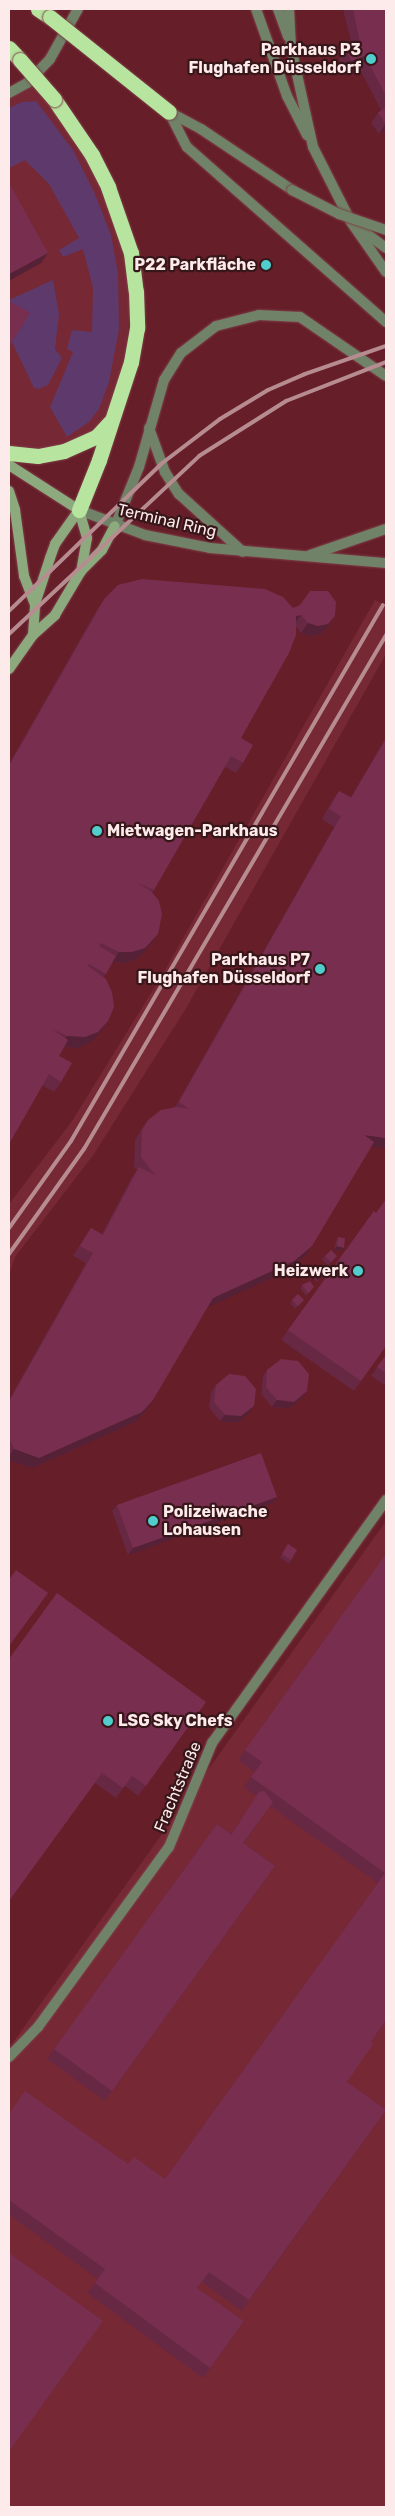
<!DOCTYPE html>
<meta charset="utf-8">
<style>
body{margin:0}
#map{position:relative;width:395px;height:2516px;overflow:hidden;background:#661e29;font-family:Rubik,sans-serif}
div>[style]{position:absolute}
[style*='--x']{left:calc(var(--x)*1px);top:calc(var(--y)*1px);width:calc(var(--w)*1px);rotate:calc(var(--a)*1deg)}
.built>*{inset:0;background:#772835}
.green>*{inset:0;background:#5d396c}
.roads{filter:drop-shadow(0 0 1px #7e3f48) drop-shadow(0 0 1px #7e3f48)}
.street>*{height:10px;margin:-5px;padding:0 5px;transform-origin:5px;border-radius:5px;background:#708267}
.secondary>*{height:10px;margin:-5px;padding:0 5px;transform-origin:5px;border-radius:5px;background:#8daa7e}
.highway>*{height:15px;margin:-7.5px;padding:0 7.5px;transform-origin:7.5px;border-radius:7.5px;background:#b7e5a0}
.rail>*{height:4px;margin:-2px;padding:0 2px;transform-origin:2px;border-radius:2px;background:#b78c91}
.bridges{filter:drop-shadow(0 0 1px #7e3f48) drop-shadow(0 0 1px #7e3f48)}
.street-bridge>*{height:10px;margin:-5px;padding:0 5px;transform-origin:5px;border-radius:5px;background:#708267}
.highway-bridge>*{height:15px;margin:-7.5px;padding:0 7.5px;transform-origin:7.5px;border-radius:7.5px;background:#b7e5a0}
.wall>*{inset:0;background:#672844}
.shaded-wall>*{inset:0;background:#542137}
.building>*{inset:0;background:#782f4f}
.dots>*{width:14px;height:14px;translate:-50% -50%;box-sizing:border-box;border:2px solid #37161a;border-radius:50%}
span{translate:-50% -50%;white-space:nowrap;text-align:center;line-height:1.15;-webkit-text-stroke:4.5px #37161a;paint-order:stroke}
.poi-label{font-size:16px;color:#fdeaea;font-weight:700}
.right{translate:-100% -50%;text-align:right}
.left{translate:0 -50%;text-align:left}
.street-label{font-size:16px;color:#fdeaea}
.frame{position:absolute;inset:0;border:10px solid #fdeaea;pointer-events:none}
</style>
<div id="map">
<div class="built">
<i style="clip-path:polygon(35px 84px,71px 129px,101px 185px,120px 232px,129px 279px,129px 319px,126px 353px,110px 412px,83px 440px,40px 452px,9px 446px,9px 98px)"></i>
<i style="clip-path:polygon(375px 600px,386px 606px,386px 654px,185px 1010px,94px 1154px,15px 1257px,9px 1275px,9px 1204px,72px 1121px,161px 977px)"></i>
<i style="clip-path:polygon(386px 1521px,386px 2507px,9px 2507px,9px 2048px)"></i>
</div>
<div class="green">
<i style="clip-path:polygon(36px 101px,73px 150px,95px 194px,111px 235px,118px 273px,119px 330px,109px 382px,99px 409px,89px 422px,67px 437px,50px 407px,73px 352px,67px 349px,72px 330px,92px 332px,93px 288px,83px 249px,63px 257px,59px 250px,79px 238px,49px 184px,25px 160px,9px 168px,9px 108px,22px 102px)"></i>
<i style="clip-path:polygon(53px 280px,59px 314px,55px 349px,62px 358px,48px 385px,39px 389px,34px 388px,12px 342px,9px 300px)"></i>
</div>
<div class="roads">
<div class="street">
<i style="--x:256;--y:9;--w:92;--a:70.4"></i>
<i style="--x:287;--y:96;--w:44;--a:62.9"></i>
<i style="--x:278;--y:9;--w:29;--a:70"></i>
<i style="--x:289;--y:9;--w:38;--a:87"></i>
<i style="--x:291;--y:47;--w:102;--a:77.6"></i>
<i style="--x:313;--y:147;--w:84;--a:63.1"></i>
<i style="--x:351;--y:222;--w:61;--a:55"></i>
<i style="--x:9;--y:93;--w:21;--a:-29"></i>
<i style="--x:27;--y:83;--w:33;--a:-46"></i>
<i style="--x:50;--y:59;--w:57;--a:-60.8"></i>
<i style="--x:169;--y:112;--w:39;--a:63"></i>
<i style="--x:187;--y:147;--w:265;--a:41.3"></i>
<i style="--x:169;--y:112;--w:36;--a:28"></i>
<i style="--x:201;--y:129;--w:110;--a:33.8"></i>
<i style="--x:358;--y:227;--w:35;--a:37"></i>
<i style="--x:149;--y:428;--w:47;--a:70"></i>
<i style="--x:165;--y:472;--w:26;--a:58"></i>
<i style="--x:179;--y:494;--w:86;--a:42.2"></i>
<i style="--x:79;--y:510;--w:71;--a:20.7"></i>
<i style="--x:145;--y:535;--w:66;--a:11.3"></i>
<i style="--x:210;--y:548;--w:177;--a:4.9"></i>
<i style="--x:115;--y:526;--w:64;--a:-67.9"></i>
<i style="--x:139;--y:467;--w:91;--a:-74"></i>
<i style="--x:164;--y:380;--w:32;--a:-58"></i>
<i style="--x:181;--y:353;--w:44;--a:-37.6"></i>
<i style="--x:216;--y:326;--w:44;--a:-14.3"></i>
<i style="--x:259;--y:315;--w:41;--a:2.8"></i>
<i style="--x:300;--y:317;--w:104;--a:34.5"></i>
<i style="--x:310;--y:555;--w:80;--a:-18.9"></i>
<i style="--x:9;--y:2057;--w:42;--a:-46"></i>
<i style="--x:38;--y:2027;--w:223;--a:-54"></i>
<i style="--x:169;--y:1847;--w:113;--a:-67.5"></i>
<i style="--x:212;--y:1743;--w:299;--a:-54.4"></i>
</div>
<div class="secondary">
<i style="--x:9;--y:465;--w:83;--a:32.7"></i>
<i style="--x:9;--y:491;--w:20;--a:72"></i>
<i style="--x:15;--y:510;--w:67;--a:82.2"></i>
<i style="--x:24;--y:576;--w:30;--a:69"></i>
<i style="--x:79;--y:510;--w:29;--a:74"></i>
<i style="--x:87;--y:538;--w:34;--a:100"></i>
<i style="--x:33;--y:635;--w:31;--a:-86"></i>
<i style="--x:35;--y:604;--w:48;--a:-71.9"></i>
<i style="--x:50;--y:558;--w:15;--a:-70"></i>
<i style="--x:55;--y:544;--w:42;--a:-54.8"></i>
<i style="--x:9;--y:669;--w:42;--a:-54.8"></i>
<i style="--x:33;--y:635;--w:30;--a:-42"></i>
<i style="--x:55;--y:615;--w:51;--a:-59.4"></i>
<i style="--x:81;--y:571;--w:30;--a:-45"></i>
<i style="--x:102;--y:550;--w:27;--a:-62"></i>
</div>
<div class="highway">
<i style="--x:38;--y:9;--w:14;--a:34"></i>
<i style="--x:9;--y:48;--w:16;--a:47"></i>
<i style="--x:54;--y:99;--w:68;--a:55.8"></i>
<i style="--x:92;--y:155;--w:36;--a:63"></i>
<i style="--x:108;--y:187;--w:70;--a:70.8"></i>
<i style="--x:131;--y:253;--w:38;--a:83"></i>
<i style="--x:136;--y:291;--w:37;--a:88"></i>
<i style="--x:137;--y:328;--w:35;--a:100"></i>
<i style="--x:131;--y:362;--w:103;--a:108.1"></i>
<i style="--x:99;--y:460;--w:54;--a:111.8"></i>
<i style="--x:9;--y:453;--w:29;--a:6"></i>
<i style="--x:38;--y:456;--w:26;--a:-11"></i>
<i style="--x:64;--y:451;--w:35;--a:-24"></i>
<i style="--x:96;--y:437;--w:21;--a:-47"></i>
</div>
</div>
<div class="rail">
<i style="--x:9;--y:611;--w:211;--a:-44"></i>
<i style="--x:161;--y:464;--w:74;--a:-37.3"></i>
<i style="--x:220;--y:419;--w:56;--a:-31.1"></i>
<i style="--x:268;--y:390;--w:40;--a:-23.4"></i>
<i style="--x:305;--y:374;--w:86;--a:-19.1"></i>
<i style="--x:9;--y:634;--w:260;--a:-43.1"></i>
<i style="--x:199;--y:456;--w:103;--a:-32.3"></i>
<i style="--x:286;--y:401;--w:107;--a:-21.3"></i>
<i style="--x:9;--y:1228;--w:107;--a:-54.5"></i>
<i style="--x:71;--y:1141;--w:620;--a:-59.8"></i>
<i style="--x:9;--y:1254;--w:129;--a:-54.5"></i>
<i style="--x:84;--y:1149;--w:596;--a:-59.56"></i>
</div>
<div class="bridges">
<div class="street-bridge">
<i style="--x:292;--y:190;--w:53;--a:27.1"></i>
<i style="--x:339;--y:214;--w:50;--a:18.8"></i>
</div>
<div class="highway-bridge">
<i style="--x:50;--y:17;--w:152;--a:38.6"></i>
<i style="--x:20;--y:60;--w:52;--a:48.9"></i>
</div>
</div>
<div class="wall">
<i style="clip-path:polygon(343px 9px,386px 9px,386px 129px,379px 134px,371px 123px,378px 113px,381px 110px,358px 66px,343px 71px,339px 59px,346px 49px,352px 46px)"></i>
<i style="clip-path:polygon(105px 598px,293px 608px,335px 616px,328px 626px,321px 634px,311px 636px,301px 633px,296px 627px,241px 738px,243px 763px,236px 773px,225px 767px,152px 893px,158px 934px,151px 944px,138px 958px,125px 963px,113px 962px,103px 978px,108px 1021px,101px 1031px,91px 1042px,78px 1048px,64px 1047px,59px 1056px,61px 1082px,54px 1092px,42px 1085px,9px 1144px,9px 764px,98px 608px)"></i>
<i style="clip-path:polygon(386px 737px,386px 1146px,383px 1148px,371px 1147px,305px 1256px,287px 1271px,207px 1307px,146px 1410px,135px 1422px,32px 1468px,9px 1460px,9px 1400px,86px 1263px,73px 1256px,84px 1238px,91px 1228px,102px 1234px,132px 1177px,137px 1170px,134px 1167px,135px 1140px,141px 1130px,148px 1120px,175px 1107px,334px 827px,322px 819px,332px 801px,339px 791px,351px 797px)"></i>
<i style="clip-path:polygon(374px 1211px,386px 1346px,354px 1391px,281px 1340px)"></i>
<i style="clip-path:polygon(338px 1237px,341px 1251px,334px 1250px,336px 1241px)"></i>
<i style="clip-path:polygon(325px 1256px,337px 1256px,328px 1266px,322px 1259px)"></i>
<i style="clip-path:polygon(312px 1272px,325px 1272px,317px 1282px,310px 1276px)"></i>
<i style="clip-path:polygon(302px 1285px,312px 1290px,306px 1296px,300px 1288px)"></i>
<i style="clip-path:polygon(292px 1300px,301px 1303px,295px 1309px,290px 1303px)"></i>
<i style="clip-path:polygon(386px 1355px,386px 1386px,371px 1376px)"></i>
<i style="clip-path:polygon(267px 1370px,307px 1391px,302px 1398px,289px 1408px,272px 1407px,261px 1394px,263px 1376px)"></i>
<i style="clip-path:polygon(216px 1385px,250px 1412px,237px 1423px,220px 1421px,209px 1408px,211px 1392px)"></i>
<i style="clip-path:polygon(277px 1497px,272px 1503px,128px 1555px,112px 1511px,117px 1505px)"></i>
<i style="clip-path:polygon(288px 1544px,297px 1550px,289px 1564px,280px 1557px)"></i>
<i style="clip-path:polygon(386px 1554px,386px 2021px,371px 2042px,347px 2082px,386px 2110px,242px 2311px,202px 2282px,197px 2289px,244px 2321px,203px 2378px,87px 2293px,98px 2279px,9px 2215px,9px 2114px,128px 2164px,165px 2179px,378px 1883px,270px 1806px,244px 1843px,275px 1866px,105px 2101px,47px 2059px,217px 1824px,231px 1834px,257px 1796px,244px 1787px,254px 1772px,238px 1760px)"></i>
<i style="clip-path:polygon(9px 1659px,206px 1702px,138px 1796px,125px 1786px,116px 1798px,95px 1783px)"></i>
</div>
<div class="shaded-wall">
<i style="clip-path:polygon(365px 56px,358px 66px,343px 71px,351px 61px)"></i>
<i style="clip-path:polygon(386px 123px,386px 129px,379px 134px)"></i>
<i style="clip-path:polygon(48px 253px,41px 263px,9px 281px,9px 274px)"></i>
<i style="clip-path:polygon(301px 615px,294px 625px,296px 616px)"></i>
<i style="clip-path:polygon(335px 616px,328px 626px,321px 634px,311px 636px,301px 633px,308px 623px)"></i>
<i style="clip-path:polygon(158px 934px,151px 944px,138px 958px,125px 963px,112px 962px,119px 952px)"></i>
<i style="clip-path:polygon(108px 1021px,101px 1031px,91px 1042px,78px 1048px,60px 1046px,67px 1036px)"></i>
<i style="clip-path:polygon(364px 1135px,386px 1138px,386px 1146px,383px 1148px,357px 1145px)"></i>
<i style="clip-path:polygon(312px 1246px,305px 1256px,287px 1271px,206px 1308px,213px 1298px)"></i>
<i style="clip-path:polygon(337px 1246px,344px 1248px,341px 1251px,334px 1250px)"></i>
<i style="clip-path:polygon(307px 1391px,302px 1398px,289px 1408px,272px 1407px,277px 1400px)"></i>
<i style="clip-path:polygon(153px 1400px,146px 1410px,135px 1422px,32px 1468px,9px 1460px,9px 1457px,14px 1449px)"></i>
<i style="clip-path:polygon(254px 1406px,250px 1412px,237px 1423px,220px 1421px,225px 1415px)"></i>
<i style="clip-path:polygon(277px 1497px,272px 1503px,128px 1555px,133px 1548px)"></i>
</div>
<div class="building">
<i style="clip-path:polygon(353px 9px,386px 9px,386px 96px,365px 56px,351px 61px,346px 49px,360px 43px)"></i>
<i style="clip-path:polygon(386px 107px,386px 124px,378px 113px)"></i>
<i style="clip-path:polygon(9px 183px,48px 253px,9px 274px)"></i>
<i style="clip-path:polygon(9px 302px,11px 302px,30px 313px,9px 347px)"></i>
<i style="clip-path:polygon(142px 579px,265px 589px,283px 597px,293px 608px,300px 605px,310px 591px,328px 591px,336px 602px,335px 616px,328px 624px,318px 626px,308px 623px,301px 615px,296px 616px,296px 635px,289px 653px,241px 738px,253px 745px,243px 763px,231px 756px,154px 890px,136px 882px,151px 891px,159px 901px,162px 914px,158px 934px,145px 948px,132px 952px,119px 952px,101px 943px,99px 946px,116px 956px,106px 974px,89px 964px,88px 966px,106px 979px,112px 992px,114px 1007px,108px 1021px,98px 1032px,85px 1037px,67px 1036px,52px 1029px,68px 1040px,59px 1056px,72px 1063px,61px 1082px,49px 1074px,9px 1144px,9px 766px,105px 598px,118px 585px)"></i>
<i style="clip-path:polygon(386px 739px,386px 1138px,364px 1135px,374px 1142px,312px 1246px,294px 1261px,213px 1298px,153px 1400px,142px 1412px,39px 1458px,14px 1449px,9px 1438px,9px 1402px,93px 1253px,80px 1246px,91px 1228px,103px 1235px,139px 1167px,155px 1175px,141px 1157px,142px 1130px,148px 1120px,161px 1110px,176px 1107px,189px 1109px,179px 1102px,341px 816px,329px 809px,339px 791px,351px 798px)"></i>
<i style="clip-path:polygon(386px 1199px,386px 1346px,361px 1381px,288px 1330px,374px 1211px,376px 1213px)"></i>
<i style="clip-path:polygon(338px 1237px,345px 1238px,344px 1248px,337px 1246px)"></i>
<i style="clip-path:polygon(331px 1250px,337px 1256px,331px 1262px,325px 1256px)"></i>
<i style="clip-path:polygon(319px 1266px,325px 1272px,320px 1278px,312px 1272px)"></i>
<i style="clip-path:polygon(310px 1281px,314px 1287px,308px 1293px,302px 1285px)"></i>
<i style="clip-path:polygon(298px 1294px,304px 1300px,298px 1306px,292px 1300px)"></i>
<i style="clip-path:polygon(386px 1355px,386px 1373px,377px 1367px)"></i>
<i style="clip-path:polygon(281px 1359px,298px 1361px,309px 1374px,307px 1391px,294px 1402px,277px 1400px,266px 1387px,267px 1370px)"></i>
<i style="clip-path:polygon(229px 1374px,245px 1376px,256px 1389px,254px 1406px,241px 1416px,225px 1415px,214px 1402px,216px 1385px)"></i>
<i style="clip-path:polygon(261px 1453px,277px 1497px,133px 1548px,117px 1505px)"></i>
<i style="clip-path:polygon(288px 1544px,297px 1550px,291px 1560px,282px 1554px)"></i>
<i style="clip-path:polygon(386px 1554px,386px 2020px,371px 2042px,373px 2044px,347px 2082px,386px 2110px,249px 2300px,209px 2272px,197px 2288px,244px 2321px,210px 2368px,95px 2283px,105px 2269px,9px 2200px,9px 2114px,25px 2091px,128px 2164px,134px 2157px,165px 2179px,385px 1873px,251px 1777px,262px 1762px,245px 1750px)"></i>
<i style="clip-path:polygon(16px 1570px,48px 1593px,9px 1646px,9px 1580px)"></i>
<i style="clip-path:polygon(57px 1593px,206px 1702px,146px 1786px,132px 1776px,123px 1788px,102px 1773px,9px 1901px,9px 1659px)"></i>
<i style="clip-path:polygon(264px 1791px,273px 1802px,243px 1843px,231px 1835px,259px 1792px)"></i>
<i style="clip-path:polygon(217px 1824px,275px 1866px,112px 2091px,54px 2049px)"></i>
<i style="clip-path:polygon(9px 2253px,103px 2321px,9px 2451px)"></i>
</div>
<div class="dots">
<i style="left:371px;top:59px;background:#52cdcd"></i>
<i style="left:266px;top:265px;background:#52cdcd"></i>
<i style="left:97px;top:831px;background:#52cdcd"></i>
<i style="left:320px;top:969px;background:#52cdcd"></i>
<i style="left:358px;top:1271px;background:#52cdcd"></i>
<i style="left:153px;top:1521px;background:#52cdcd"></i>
<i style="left:108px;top:1721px;background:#52cdcd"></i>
</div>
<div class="poi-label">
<span class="right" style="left:361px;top:59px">Parkhaus P3<br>Flughafen Düsseldorf</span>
<span class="right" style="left:256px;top:265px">P22 Parkfläche</span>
<span class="left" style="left:107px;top:831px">Mietwagen-Parkhaus</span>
<span class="right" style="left:310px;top:969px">Parkhaus P7<br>Flughafen Düsseldorf</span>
<span class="right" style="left:348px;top:1271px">Heizwerk</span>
<span class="left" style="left:163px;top:1521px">Polizeiwache<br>Lohausen</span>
<span class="left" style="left:118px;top:1721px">LSG Sky Chefs</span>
</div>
<div class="street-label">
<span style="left:167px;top:521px;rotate:13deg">Terminal Ring</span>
<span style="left:178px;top:1787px;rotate:-67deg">Frachtstraße</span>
</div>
<div class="frame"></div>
</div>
